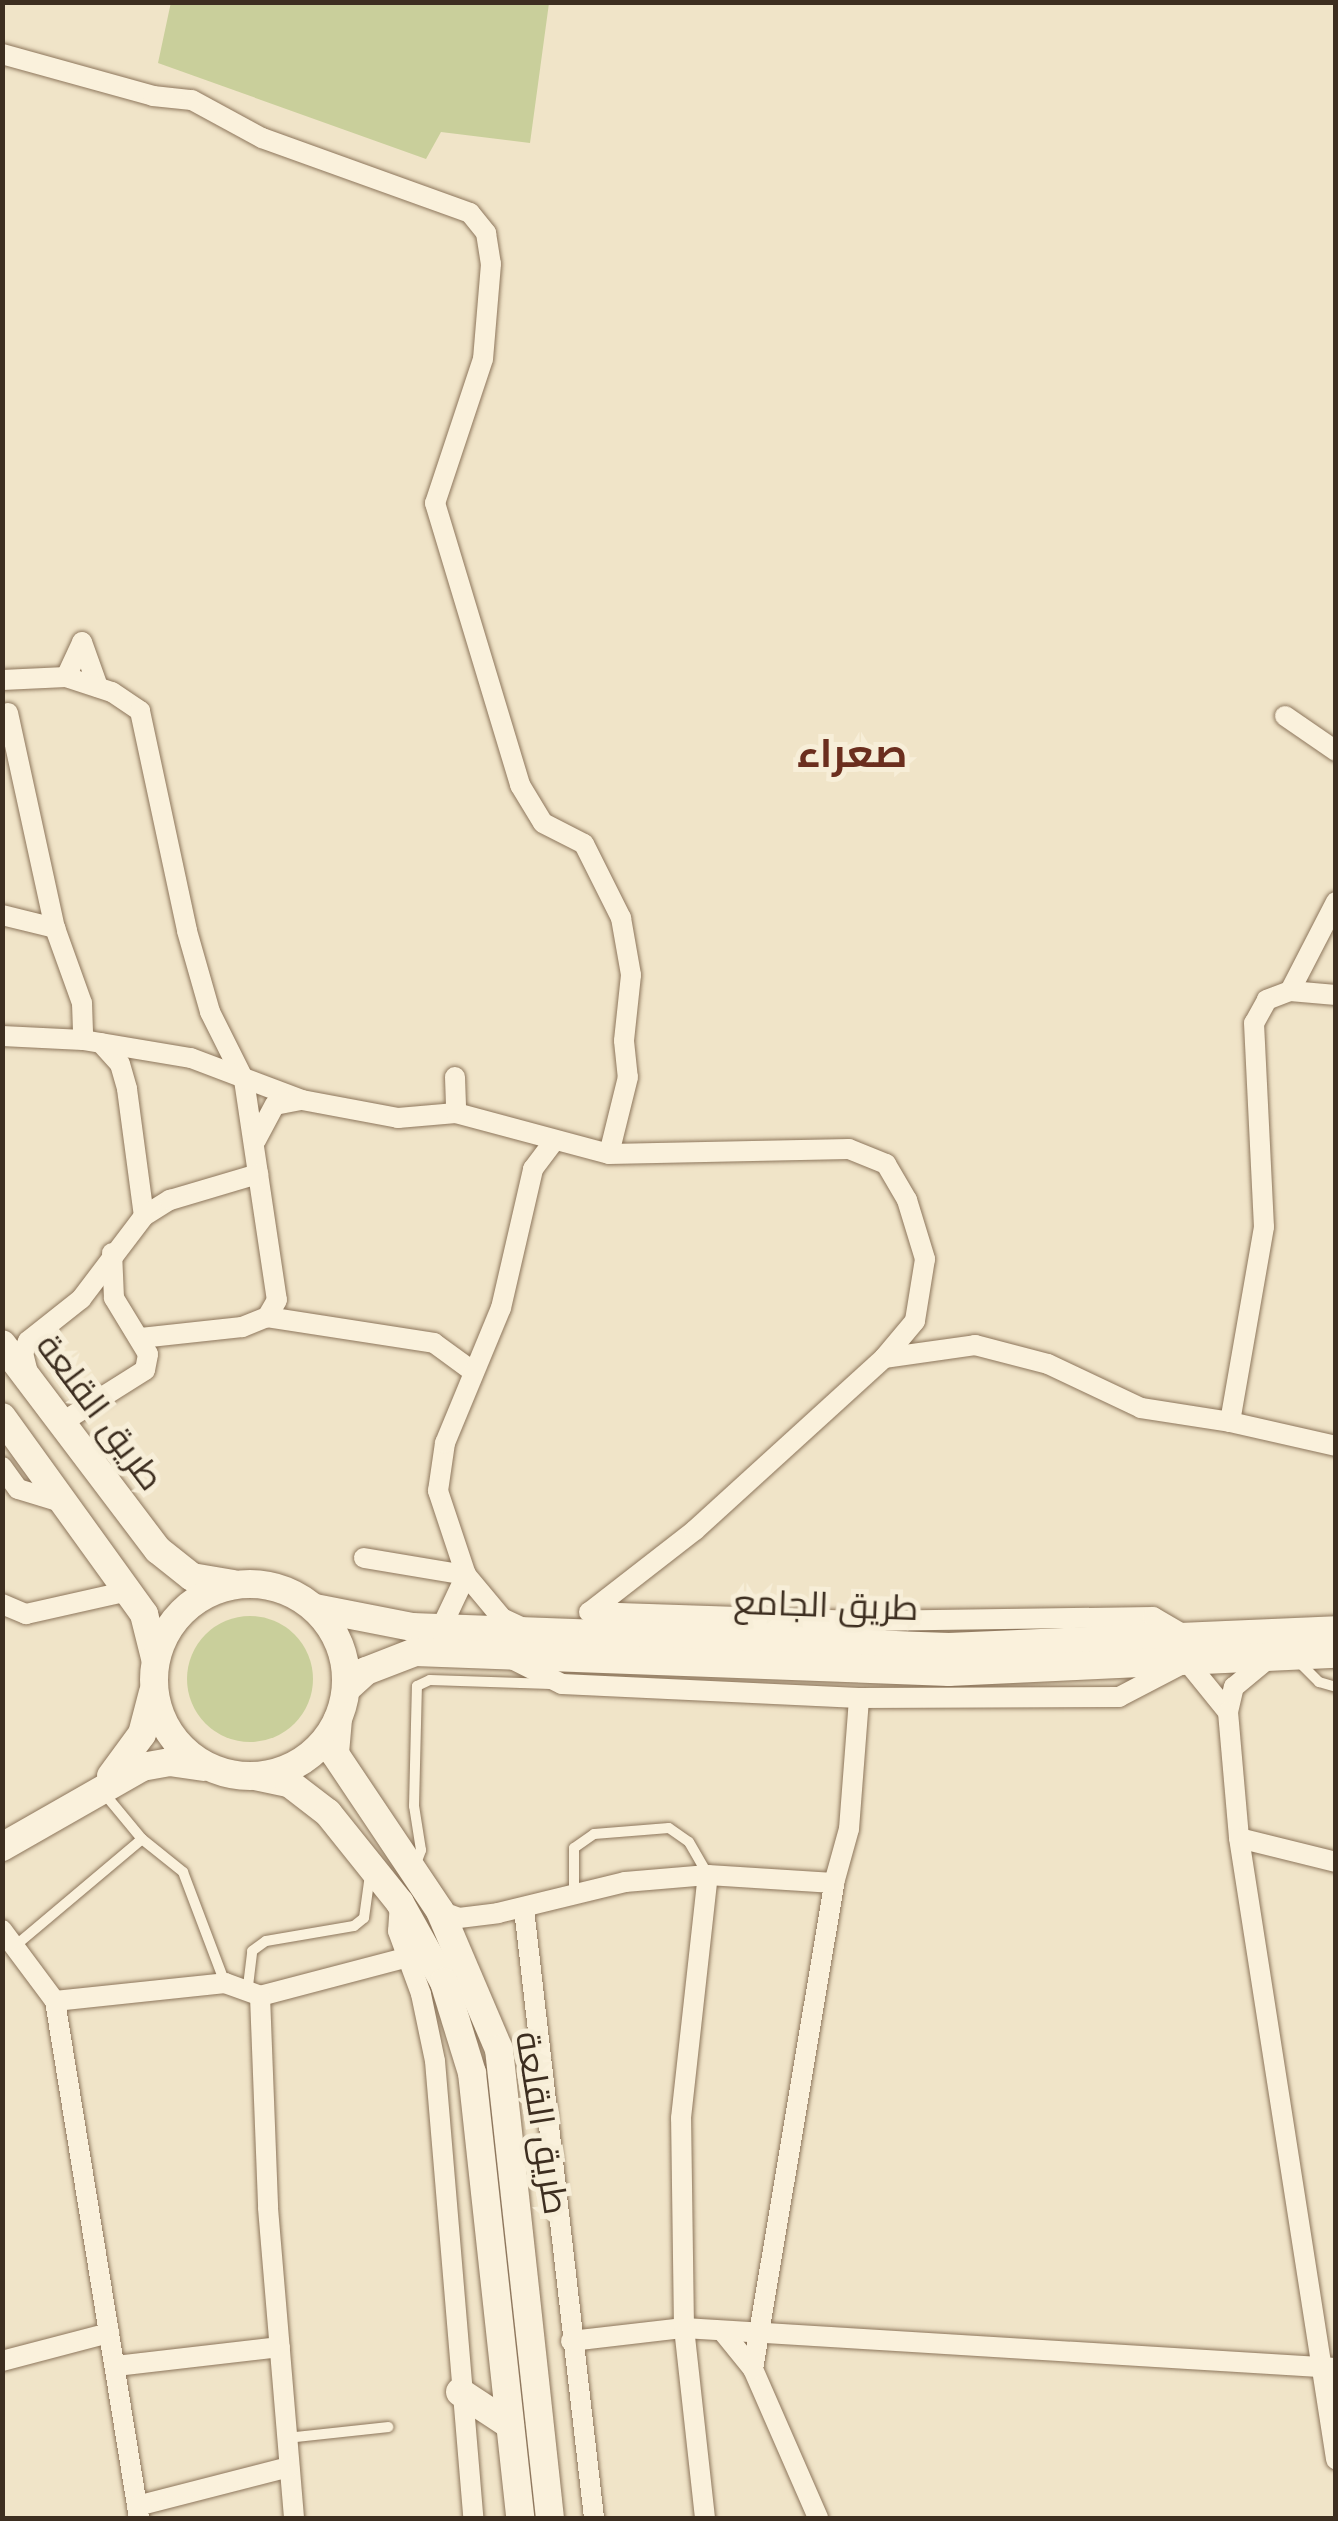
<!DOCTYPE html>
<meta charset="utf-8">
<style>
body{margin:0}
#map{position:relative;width:1338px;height:2521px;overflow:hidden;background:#f0e4c8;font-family:"Libre Baskerville",Cairo,serif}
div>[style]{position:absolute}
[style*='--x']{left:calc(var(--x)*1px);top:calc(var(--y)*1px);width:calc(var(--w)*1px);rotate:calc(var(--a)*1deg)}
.green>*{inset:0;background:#c9cf9b}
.round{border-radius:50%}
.roads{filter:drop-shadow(0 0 2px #8d765c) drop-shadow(0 0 2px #8d765c)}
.lane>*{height:10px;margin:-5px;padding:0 5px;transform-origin:5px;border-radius:5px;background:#faf1dc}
.street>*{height:20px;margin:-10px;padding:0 10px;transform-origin:10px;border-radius:10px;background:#faf1dc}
.secondary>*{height:28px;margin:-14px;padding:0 14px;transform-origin:14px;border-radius:14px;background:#faf1dc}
.secondary>.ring{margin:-14px;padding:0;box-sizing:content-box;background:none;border:28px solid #faf1dc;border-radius:50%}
span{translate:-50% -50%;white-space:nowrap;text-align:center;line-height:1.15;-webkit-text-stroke:10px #f7eed8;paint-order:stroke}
.street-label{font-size:35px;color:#3d2e20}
.quarter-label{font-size:40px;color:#6b2e1e;font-weight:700}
.frame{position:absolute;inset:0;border:5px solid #3d2e20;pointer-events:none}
</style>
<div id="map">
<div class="green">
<i style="clip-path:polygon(171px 2px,549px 3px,530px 143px,441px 132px,426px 159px,158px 63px)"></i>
<i class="round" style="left:187px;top:1616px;width:126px;height:126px"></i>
</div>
<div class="roads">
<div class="lane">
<i style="--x:1298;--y:1661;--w:30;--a:45"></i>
<i style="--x:1319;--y:1682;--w:18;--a:16"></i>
<i style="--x:103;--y:1792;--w:61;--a:50.3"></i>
<i style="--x:142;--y:1839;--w:53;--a:38.8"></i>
<i style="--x:183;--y:1872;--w:119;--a:69.3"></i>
<i style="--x:415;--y:1866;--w:17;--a:-69"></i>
<i style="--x:421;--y:1850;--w:45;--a:-99"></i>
<i style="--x:414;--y:1806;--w:120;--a:-88.6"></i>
<i style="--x:417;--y:1686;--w:14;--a:-25"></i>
<i style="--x:430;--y:1680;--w:121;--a:1.9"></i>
<i style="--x:574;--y:1895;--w:47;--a:-90"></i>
<i style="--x:574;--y:1848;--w:24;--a:-35"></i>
<i style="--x:594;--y:1834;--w:75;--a:-4.6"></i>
<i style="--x:669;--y:1828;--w:24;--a:35"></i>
<i style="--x:689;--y:1842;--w:36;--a:60"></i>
<i style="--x:15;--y:1946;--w:166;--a:-40.1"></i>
<i style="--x:248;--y:1986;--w:35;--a:-83"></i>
<i style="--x:252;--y:1951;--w:17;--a:-36"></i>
<i style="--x:266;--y:1941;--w:89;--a:-9.7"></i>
<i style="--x:354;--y:1926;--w:13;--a:-39"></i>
<i style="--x:364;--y:1918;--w:43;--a:-82.1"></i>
<i style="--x:287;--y:2438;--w:102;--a:-6.2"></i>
</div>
<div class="street">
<i style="--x:2;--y:54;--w:157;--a:15.5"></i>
<i style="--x:153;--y:96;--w:39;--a:6"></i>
<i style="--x:192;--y:100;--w:80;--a:28.5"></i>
<i style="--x:262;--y:138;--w:221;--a:19.8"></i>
<i style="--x:470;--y:213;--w:26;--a:51"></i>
<i style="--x:486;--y:233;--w:31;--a:81"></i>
<i style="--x:491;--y:264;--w:95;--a:94.8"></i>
<i style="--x:483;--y:359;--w:152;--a:108.4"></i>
<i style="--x:435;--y:503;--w:295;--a:73.2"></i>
<i style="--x:520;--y:785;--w:44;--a:58.8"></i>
<i style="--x:543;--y:823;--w:46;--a:27.1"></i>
<i style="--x:584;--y:844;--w:83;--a:63.4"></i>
<i style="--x:621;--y:918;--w:58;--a:80"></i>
<i style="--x:631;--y:975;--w:66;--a:96.1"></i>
<i style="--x:624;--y:1041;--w:36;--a:84"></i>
<i style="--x:628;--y:1077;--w:79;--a:103.9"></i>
<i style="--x:66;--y:677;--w:38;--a:-65"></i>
<i style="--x:82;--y:642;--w:48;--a:70.4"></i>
<i style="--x:2;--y:680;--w:64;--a:-2.7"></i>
<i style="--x:66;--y:677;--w:48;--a:18.1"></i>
<i style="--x:112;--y:692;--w:34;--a:34"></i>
<i style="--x:140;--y:711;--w:225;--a:77.9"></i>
<i style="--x:187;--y:931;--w:84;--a:74.1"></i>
<i style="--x:210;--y:1012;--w:76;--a:63.4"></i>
<i style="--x:244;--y:1080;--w:222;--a:81.5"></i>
<i style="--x:277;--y:1300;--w:20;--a:120"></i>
<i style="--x:267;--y:1317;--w:27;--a:158"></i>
<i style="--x:242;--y:1327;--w:102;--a:173.8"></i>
<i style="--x:8;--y:713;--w:220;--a:77.7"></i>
<i style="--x:55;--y:928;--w:80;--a:70.2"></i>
<i style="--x:82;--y:1003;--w:37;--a:88"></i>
<i style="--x:1285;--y:716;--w:62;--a:34.5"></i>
<i style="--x:2;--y:915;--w:55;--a:13.8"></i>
<i style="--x:1290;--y:991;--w:100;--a:-62.7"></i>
<i style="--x:1336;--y:995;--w:46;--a:-175"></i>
<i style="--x:1290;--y:991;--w:25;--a:159"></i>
<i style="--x:1267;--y:1000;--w:26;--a:119"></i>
<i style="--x:1254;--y:1023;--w:204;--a:87.2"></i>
<i style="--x:1264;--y:1227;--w:198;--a:99.9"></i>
<i style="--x:1230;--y:1422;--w:109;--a:12.8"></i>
<i style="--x:2;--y:1036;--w:81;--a:2.8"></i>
<i style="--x:83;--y:1040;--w:109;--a:9.5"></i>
<i style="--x:191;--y:1058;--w:119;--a:20.7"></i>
<i style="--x:302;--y:1100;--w:98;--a:10.6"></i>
<i style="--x:398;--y:1118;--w:58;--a:-4.9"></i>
<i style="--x:456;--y:1113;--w:158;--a:15"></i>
<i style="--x:609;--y:1154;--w:240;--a:-1.2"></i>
<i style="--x:849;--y:1149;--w:40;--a:22"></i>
<i style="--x:886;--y:1164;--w:42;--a:59.7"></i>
<i style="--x:907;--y:1200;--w:62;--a:73"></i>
<i style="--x:925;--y:1259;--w:63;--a:99.2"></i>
<i style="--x:915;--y:1321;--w:48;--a:130"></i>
<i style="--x:101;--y:1043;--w:28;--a:48"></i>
<i style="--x:120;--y:1064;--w:26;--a:74"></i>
<i style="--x:127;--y:1089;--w:128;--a:82.4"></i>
<i style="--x:455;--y:1077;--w:36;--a:88"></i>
<i style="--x:256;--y:1140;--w:40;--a:-62"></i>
<i style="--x:275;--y:1105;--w:25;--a:-11"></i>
<i style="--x:267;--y:1317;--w:169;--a:8.8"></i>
<i style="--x:434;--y:1343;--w:46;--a:36.1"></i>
<i style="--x:28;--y:1373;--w:21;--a:-104"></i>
<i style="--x:23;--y:1353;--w:13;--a:-67"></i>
<i style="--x:28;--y:1341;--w:68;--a:-38.4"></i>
<i style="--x:81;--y:1299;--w:104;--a:-52.8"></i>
<i style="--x:144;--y:1216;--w:31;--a:-32"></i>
<i style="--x:170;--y:1200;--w:92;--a:-16.5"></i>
<i style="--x:61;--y:1423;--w:99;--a:-32.2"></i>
<i style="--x:145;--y:1370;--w:16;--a:-79"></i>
<i style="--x:148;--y:1354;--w:66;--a:-121.3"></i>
<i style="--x:114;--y:1298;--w:45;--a:-92.5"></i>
<i style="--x:2;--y:1467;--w:27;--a:54"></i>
<i style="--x:18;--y:1489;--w:48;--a:16.9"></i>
<i style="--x:364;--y:1558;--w:103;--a:9.5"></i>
<i style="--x:466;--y:1575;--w:89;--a:-108.4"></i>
<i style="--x:438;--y:1491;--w:49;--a:-81.7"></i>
<i style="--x:445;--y:1443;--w:146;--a:-67.5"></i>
<i style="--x:501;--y:1308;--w:143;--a:-77"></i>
<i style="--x:533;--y:1169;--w:36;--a:-53"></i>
<i style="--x:466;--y:1575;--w:56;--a:50.1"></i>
<i style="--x:502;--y:1618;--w:23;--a:25"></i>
<i style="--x:2;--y:1604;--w:26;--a:23"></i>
<i style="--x:26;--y:1614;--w:105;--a:-12.7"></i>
<i style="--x:591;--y:1611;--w:132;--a:-37.9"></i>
<i style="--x:695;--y:1530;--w:256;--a:-42.3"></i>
<i style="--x:884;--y:1358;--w:92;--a:-8.1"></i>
<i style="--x:975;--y:1345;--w:75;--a:14.6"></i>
<i style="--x:1048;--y:1364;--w:103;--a:25.3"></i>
<i style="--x:1141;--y:1408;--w:90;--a:8.9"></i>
<i style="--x:589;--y:1612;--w:277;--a:1.9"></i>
<i style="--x:866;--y:1621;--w:287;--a:-0.8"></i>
<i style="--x:1153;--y:1617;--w:42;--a:30.3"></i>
<i style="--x:441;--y:1628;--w:59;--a:-64.7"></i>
<i style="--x:510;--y:1658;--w:58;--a:26.6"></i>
<i style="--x:562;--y:1684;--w:297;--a:2.7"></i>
<i style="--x:859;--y:1698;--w:260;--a:-0.2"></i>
<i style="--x:1119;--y:1697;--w:71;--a:-27.6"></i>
<i style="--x:1189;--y:1664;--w:62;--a:50.9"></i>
<i style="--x:1228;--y:1712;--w:26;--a:-77"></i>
<i style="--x:1234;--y:1687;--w:45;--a:-39.6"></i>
<i style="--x:1228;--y:1712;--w:126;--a:85"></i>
<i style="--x:1239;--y:1838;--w:629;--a:81.12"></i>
<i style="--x:1239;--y:1838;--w:100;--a:13.9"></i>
<i style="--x:400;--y:1903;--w:28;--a:94"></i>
<i style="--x:398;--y:1931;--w:67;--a:69.9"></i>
<i style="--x:421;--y:1994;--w:68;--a:78.2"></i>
<i style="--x:435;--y:2061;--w:459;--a:85.2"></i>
<i style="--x:524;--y:1909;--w:613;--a:83.44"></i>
<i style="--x:440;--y:1911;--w:20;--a:20"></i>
<i style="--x:459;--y:1918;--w:39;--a:-7"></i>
<i style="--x:498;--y:1913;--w:131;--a:-13.7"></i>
<i style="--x:625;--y:1882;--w:83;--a:-4.8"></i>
<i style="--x:708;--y:1875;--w:126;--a:3.6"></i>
<i style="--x:2;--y:1930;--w:89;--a:53.3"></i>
<i style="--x:55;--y:2001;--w:524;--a:80.77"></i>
<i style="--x:260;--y:1996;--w:212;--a:87.8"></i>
<i style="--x:268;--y:2208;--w:311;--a:85.2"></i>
<i style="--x:260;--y:1996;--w:154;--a:-14.7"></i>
<i style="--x:55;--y:2001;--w:171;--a:-6"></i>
<i style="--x:225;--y:1983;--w:37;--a:20"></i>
<i style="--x:723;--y:2332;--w:48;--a:51"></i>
<i style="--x:753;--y:2369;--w:163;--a:66.4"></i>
<i style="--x:571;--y:2341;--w:114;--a:-6.6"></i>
<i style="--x:684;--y:2328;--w:653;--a:3.51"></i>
<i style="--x:2;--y:2361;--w:111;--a:-14.7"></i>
<i style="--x:116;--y:2366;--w:165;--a:-6.6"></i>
<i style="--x:753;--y:2369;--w:493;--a:-80.5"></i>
<i style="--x:834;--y:1883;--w:56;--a:-74.5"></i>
<i style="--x:849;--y:1829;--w:131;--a:-85.6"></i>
<i style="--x:137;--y:2506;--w:157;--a:-14.4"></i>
<i style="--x:705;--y:2518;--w:191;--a:-96.3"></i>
<i style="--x:684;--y:2328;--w:210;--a:-90.8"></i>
<i style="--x:681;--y:2118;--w:244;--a:-83.7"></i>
</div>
<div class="secondary">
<i style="--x:2;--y:1344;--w:258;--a:52.9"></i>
<i style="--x:158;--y:1550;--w:43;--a:38.5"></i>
<i style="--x:192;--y:1577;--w:42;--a:9.7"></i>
<i style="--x:2;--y:1417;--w:243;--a:54.2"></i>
<i style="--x:144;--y:1614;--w:45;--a:76"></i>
<i class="ring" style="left:154px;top:1584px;width:164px;height:164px"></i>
<i style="--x:315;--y:1608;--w:99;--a:11.1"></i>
<i style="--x:412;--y:1627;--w:537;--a:2.13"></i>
<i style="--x:949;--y:1647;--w:387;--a:-2.5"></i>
<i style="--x:346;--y:1689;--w:27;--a:-42"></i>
<i style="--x:366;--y:1671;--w:53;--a:-21.2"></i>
<i style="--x:415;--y:1652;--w:534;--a:2.14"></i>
<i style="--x:949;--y:1672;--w:387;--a:-2.7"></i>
<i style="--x:338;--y:1719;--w:35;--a:95"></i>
<i style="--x:335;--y:1754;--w:189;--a:56.2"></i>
<i style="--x:440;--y:1911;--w:150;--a:66.9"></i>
<i style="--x:499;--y:2049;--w:472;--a:83.8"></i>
<i style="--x:111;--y:1776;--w:52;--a:-53.6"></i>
<i style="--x:142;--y:1734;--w:43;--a:-75.3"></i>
<i style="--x:255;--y:1776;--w:35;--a:12"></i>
<i style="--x:289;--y:1783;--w:49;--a:37.6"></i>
<i style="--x:328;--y:1813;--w:115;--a:51.3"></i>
<i style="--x:400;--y:1903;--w:90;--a:60.9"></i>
<i style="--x:444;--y:1982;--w:95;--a:72.9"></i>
<i style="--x:472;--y:2073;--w:448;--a:83.8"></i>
<i style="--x:2;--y:1847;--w:161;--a:-29.7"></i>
<i style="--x:142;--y:1767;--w:27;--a:-10"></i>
<i style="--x:169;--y:1762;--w:35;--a:8"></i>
<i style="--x:460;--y:2392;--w:60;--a:33.4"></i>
</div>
</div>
<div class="street-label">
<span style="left:100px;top:1412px;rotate:53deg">طريق القلعة</span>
<span style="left:826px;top:1605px;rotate:2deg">طريق الجامع</span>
<span style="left:542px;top:2123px;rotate:81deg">طريق القلعة</span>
</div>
<div class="quarter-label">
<span style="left:852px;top:753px">صعراء</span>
</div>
<div class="frame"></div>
</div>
